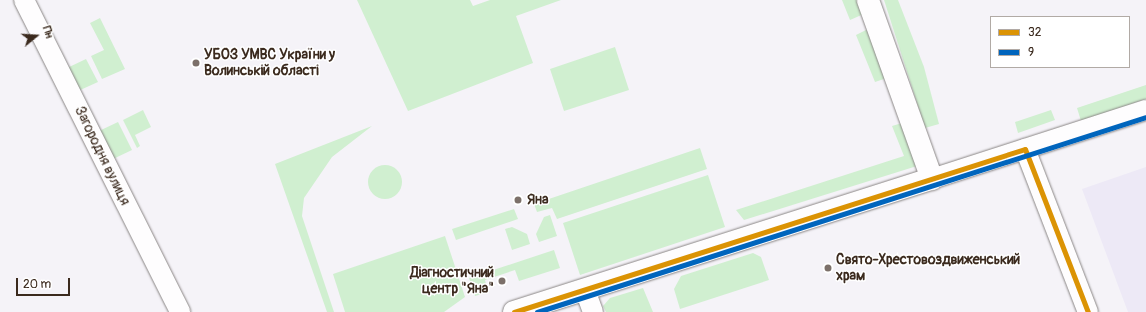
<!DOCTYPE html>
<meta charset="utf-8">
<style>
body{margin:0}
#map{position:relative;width:1146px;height:312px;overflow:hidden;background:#f5f3f8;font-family:Pangolin,sans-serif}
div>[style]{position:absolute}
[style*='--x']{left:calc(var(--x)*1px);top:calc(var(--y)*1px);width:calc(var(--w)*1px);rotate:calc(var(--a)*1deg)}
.built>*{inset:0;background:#ede9f6}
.green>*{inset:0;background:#d0efd0}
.round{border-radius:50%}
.roads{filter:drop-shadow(0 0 1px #8a8685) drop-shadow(0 0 1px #8a8685)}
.street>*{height:20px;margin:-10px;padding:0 10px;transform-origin:10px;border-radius:10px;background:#fefdfe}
.secondary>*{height:22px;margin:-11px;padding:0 11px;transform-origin:11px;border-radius:11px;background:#fefdfe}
.bus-1>*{height:5px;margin:-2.5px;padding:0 2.5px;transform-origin:2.5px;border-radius:2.5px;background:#db9304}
.bus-2>*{height:5px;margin:-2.5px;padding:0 2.5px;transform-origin:2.5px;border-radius:2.5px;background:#0065bd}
.dots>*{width:11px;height:11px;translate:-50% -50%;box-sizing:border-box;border:2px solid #fff;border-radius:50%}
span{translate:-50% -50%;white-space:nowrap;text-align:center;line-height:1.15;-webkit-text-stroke:3px #fff;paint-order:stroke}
.poi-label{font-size:14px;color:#3b2a1e;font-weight:700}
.left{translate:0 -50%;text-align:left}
.right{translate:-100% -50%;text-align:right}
.street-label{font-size:14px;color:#3b2a1e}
.legend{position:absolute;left:990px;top:16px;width:140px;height:52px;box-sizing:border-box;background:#fff;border:1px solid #b1aaa5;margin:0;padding:5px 7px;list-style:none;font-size:12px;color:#3b2a1e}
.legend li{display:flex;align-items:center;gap:8px;height:20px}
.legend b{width:20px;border:1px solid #b1aaa5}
.north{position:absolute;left:16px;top:16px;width:40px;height:40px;-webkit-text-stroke:3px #fff;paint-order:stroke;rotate:72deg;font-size:11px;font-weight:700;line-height:16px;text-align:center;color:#3b2a1e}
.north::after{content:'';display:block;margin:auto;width:14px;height:18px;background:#3b2a1e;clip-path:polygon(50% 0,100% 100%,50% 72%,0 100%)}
.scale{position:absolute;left:16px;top:278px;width:54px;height:18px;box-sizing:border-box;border:2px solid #3b2a1e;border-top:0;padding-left:5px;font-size:12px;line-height:14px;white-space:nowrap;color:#3b2a1e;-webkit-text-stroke:3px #fff;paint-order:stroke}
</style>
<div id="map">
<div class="built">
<i style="clip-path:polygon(1146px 167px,1146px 312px,1128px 312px,1082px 189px)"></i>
</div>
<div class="green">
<i style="clip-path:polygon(357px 0,470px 0,473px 6px,490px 0,561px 0,516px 16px,533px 63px,408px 111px)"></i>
<i style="clip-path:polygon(842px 0,861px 0,866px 13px,850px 20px)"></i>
<i style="clip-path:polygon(884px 0,898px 0,924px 67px,939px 124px,925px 128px)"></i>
<i style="clip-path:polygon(100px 18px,125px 69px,102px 79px,91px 56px,104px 50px,90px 23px)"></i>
<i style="clip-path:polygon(870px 28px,887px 78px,875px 82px,856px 35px)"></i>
<i style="clip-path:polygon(615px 47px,629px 90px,564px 111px,550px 69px)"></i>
<i style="clip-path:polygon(86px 59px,98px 82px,78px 91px,67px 68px)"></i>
<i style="clip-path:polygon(1146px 85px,1146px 99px,1081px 121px,1077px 108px)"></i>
<i style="clip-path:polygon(143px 110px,151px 127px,135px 135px,140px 146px,137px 148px,123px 120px)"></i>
<i style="clip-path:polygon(1051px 110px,1055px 120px,1018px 133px,1015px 122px)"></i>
<i style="clip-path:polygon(118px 122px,132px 150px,113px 159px,99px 131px)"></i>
<i style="clip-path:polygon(902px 123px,917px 166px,744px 220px,736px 210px,904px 156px,892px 126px)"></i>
<i style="clip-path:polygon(372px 126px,332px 157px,304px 198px,302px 216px,334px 312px,327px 312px,275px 164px)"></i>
<i style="clip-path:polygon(700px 148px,707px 169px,557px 219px,552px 208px,537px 212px,534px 204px)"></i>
<i class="round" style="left:368px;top:165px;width:34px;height:34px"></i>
<i style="clip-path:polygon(708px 175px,725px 227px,580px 275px,563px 223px)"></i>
<i style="clip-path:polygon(514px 209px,518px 219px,456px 240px,452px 229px)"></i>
<i style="clip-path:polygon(550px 215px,557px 236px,539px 242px,536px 234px,544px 217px)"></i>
<i style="clip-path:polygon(512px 227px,527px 234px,530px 244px,512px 250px,505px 229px)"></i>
<i style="clip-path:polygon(445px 236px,465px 297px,444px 312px,345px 312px,333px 274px)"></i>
<i style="clip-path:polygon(554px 250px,560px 268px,519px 281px,515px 270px,485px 280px,488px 292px,475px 296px,469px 278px)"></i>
<i style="clip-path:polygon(753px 253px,761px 257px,769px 280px,680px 309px,674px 289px,681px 276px)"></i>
<i style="clip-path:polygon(643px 288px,653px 312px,606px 312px,603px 306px,610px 298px)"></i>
</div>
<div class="roads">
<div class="street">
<i style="--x:24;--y:0;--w:349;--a:63.4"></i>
<i style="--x:1025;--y:149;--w:175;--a:68.9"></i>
<i style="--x:932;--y:179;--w:225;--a:-17.9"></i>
<i style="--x:585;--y:290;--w:23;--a:70"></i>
</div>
<div class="secondary">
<i style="--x:514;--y:312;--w:439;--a:-17.7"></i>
<i style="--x:932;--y:179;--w:190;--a:-109.7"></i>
</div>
</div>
<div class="bus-1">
<i style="--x:1025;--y:149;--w:175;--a:68.9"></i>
<i style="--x:514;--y:312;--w:536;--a:-17.69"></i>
</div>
<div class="bus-2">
<i style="--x:537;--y:312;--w:639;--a:-17.75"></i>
</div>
<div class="dots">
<i style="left:196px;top:63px;background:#7c706a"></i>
<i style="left:518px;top:200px;background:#7c706a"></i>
<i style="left:828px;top:268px;background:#7c706a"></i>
<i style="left:502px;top:281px;background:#7c706a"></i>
</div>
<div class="poi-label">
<span class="left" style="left:204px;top:63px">УБОЗ УМВС України у<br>Волинськiй області</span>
<span class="left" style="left:527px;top:200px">Яна</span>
<span class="left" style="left:836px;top:268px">Свято-Хрестовоздвиженський<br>храм</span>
<span class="right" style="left:494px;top:281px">Діагностичний<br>центр "Яна"</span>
</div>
<div class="street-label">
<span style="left:102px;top:156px;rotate:64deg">Загородня вулиця</span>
</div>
<ul class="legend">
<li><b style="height:5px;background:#db9304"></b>32</li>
<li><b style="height:5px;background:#0065bd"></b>9</li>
</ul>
<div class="north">Пн</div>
<div class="scale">20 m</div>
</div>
